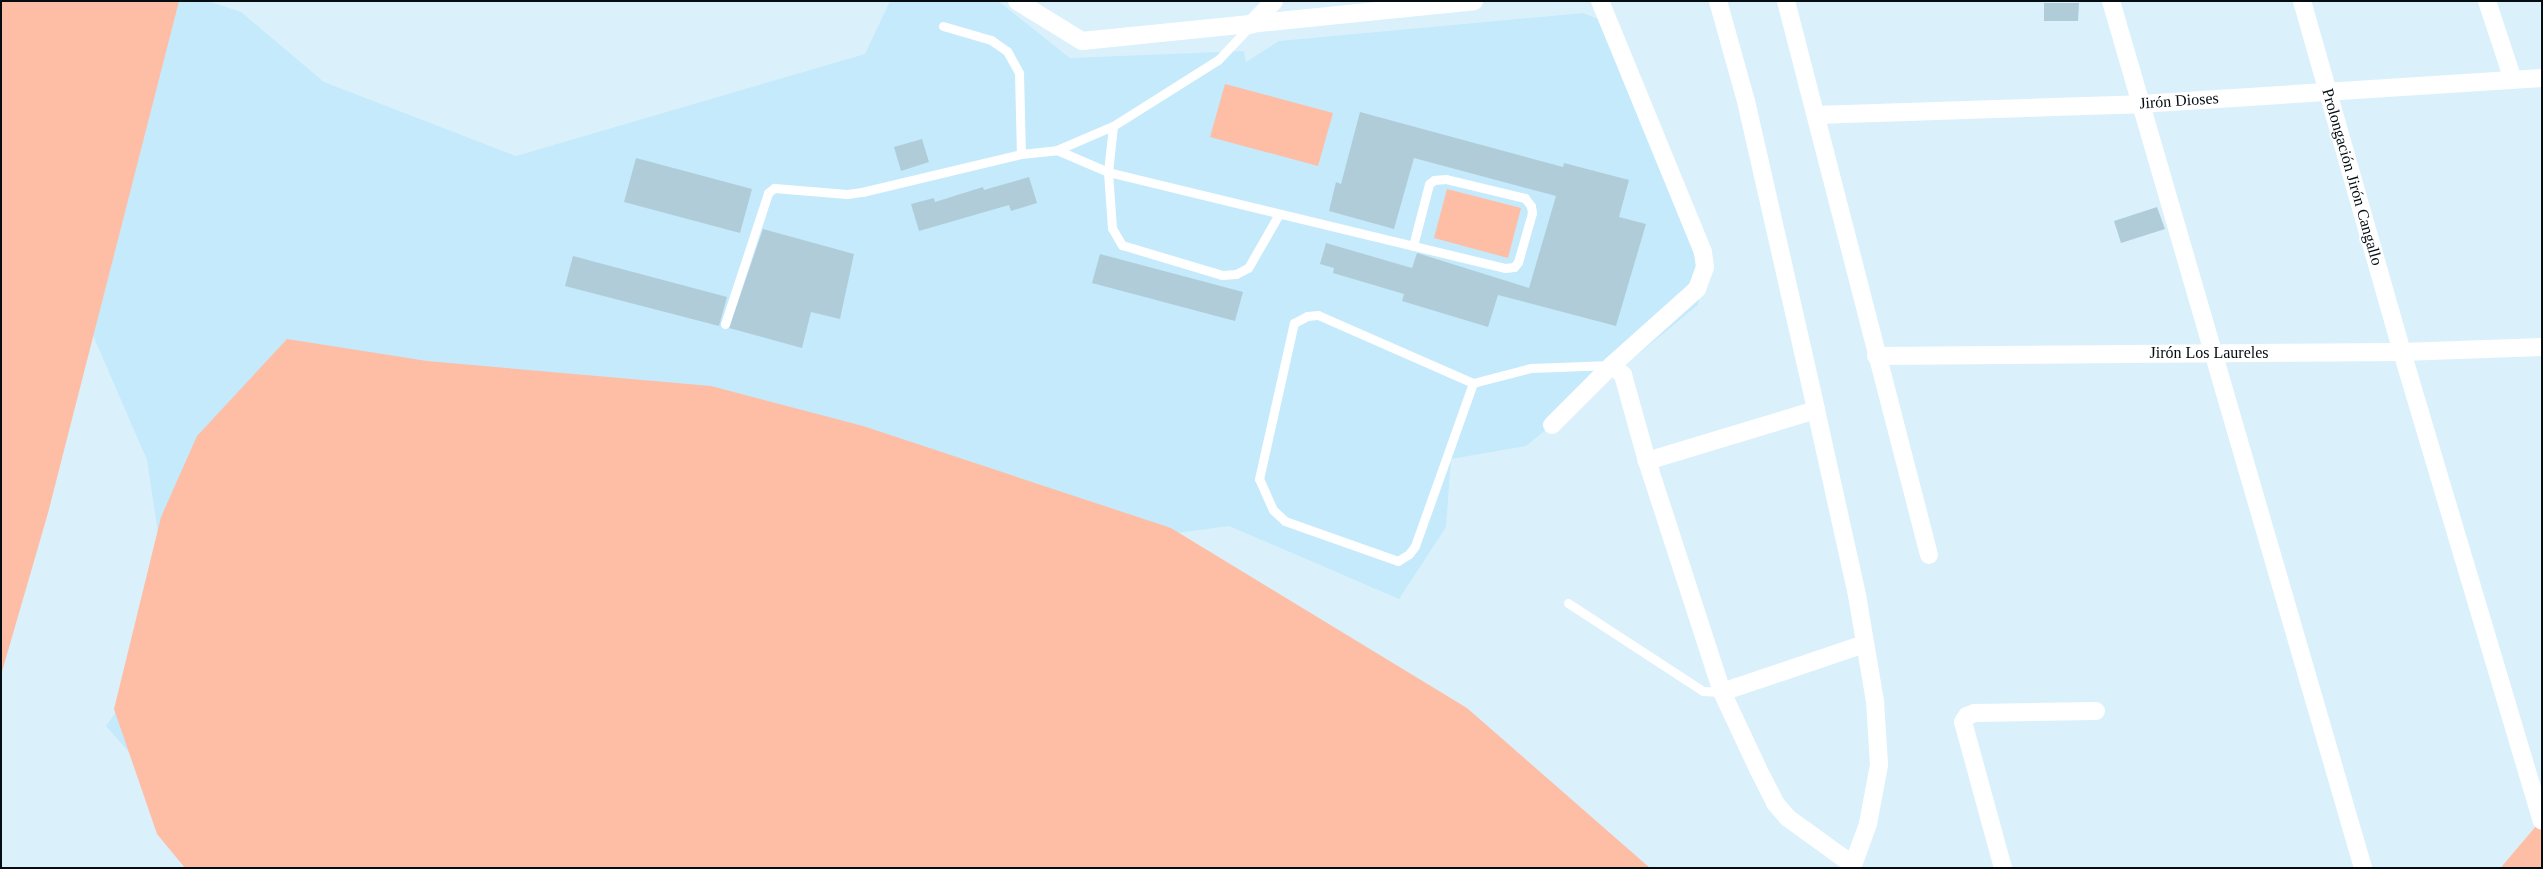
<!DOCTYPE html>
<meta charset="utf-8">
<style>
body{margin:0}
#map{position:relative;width:2543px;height:869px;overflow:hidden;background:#daf1fc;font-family:"Times New Roman",serif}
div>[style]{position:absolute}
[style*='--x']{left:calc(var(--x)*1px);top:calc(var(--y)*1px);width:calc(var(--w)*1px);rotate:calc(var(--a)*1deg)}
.built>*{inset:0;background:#c5eafb}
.green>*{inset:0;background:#febea5}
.building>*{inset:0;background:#b0ccd9}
.lane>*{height:9px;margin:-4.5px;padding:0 4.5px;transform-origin:4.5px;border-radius:4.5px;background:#fff}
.street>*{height:18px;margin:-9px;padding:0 9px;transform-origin:9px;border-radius:9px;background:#fff}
span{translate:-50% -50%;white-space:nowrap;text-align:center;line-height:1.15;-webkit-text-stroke:4px #fff;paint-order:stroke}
.street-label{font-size:16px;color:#040d11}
.frame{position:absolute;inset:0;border:2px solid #040d11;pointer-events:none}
</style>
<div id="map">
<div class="built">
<i style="clip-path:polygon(132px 1px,208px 1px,241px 12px,324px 82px,516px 156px,865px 54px,890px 1px,998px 1px,1070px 58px,1244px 51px,1246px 62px,1279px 41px,1583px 13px,1611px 24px,1703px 276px,1698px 305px,1526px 446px,1451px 459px,1446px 527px,1399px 599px,1229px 526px,976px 560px,238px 868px,224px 861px,106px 726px,173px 632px,147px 460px,62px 264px)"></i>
</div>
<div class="green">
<i style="clip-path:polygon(1px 1px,179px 1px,48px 513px,1px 675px)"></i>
<i style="clip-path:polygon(1225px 84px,1333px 113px,1318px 166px,1210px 137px)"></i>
<i style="clip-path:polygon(1447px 189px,1521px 208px,1508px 258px,1434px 238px)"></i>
<i style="clip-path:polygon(287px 339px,427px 361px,711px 386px,863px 426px,1171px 528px,1467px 708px,1650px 868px,185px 868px,157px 834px,114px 709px,161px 517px,197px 436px)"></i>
<i style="clip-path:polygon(2542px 819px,2542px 868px,2501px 868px,2503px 865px)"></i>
</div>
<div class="building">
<i style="clip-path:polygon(2044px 3px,2079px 3px,2078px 21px,2044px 21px)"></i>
<i style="clip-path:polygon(1360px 112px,1563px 167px,1564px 163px,1629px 180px,1619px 217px,1646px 224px,1616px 326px,1498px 295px,1488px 327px,1402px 301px,1404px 294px,1333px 273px,1334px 268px,1320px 264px,1326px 243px,1412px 268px,1417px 253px,1529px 288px,1556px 196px,1414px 158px,1394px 229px,1329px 211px,1336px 182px,1341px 184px)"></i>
<i style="clip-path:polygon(922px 139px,929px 162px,901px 171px,894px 147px)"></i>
<i style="clip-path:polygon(636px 158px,752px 189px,740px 233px,624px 202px)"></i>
<i style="clip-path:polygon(1029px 177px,1037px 203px,1011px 211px,1009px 205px,919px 231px,911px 204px,934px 198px,935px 202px,983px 187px,984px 190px)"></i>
<i style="clip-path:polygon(2157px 207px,2165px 229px,2121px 243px,2114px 221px)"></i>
<i style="clip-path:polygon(763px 229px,854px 254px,840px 319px,811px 312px,802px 348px,729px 328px)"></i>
<i style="clip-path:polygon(1100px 254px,1243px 292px,1235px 321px,1092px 283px)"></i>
<i style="clip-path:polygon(573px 256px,727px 297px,719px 326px,565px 286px)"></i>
</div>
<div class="lane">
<i style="--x:943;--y:26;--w:50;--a:16.3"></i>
<i style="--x:991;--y:40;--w:19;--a:35"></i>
<i style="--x:1007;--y:51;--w:25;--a:61"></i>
<i style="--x:1019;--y:73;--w:81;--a:88.6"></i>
<i style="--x:1113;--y:126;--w:46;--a:96.2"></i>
<i style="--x:1108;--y:172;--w:56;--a:85.9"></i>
<i style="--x:1112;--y:228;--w:20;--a:60"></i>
<i style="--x:1122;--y:245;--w:104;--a:16.7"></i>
<i style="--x:1222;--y:275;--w:14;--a:-4"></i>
<i style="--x:1236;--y:274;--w:13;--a:-27"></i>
<i style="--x:1248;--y:268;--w:62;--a:-60.1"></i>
<i style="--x:1057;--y:150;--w:56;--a:23.3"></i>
<i style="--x:1108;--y:172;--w:408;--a:13.6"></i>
<i style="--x:1505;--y:268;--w:9;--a:-6"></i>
<i style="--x:1514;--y:267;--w:6;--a:-51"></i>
<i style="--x:1518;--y:262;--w:51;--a:-74.1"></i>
<i style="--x:1532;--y:213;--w:7;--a:-98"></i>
<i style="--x:1531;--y:206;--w:10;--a:-127"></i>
<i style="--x:1525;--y:198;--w:81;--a:-166.5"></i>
<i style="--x:1446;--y:179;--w:12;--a:175"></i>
<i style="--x:1434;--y:180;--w:6;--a:141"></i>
<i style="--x:1429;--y:184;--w:64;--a:104.5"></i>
<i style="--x:725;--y:324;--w:138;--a:-71.8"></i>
<i style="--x:768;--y:193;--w:8;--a:-40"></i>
<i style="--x:774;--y:188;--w:73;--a:4.7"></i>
<i style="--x:847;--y:194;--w:15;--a:-8"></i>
<i style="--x:862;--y:192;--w:163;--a:-13.4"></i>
<i style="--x:1021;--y:154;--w:36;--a:-6"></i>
<i style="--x:1057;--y:150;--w:61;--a:-23.2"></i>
<i style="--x:1113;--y:126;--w:124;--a:-32.2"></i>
<i style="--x:1218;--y:60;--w:47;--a:-46.7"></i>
<i style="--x:1473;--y:383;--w:173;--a:109.6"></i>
<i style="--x:1415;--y:546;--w:10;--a:127"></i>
<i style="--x:1409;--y:554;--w:13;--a:148"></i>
<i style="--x:1398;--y:561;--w:120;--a:-160.5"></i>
<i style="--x:1285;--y:521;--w:16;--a:-137"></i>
<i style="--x:1273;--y:510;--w:34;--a:-114"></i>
<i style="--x:1259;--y:479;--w:160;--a:-77.4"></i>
<i style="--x:1294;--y:323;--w:15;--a:-28"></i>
<i style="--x:1307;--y:316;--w:11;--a:-5"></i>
<i style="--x:1318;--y:315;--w:169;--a:23.7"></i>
<i style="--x:1473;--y:383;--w:60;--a:-14.5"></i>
<i style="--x:1531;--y:368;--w:79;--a:-2.2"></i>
<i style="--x:1568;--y:603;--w:161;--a:33.1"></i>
<i style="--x:1703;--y:691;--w:19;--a:3"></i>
</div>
<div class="street">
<i style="--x:1017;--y:1;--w:76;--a:31.6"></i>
<i style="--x:1082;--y:41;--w:394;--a:-5.8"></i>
<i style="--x:1718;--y:1;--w:104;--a:74.4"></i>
<i style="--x:1746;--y:101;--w:317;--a:77.2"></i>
<i style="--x:1816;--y:410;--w:189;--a:77.5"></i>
<i style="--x:1857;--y:595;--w:108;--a:80.4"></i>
<i style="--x:1875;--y:701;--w:64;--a:86.4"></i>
<i style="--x:1879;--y:765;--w:60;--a:100.6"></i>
<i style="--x:1868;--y:824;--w:47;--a:110"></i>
<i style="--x:1786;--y:1;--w:572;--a:75.53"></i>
<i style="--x:2111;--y:1;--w:903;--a:73.79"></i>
<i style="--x:2302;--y:1;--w:365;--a:74.1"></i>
<i style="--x:2402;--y:352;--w:489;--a:73.4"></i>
<i style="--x:2487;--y:1;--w:83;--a:71.8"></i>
<i style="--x:1251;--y:25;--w:33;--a:-46"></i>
<i style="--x:1816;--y:115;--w:324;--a:-1.9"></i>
<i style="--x:2140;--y:104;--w:403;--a:-3.7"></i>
<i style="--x:1876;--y:356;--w:526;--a:-0.44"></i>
<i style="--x:2402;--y:352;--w:140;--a:-2"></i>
<i style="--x:1612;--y:365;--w:15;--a:42"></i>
<i style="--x:1623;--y:375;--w:89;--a:74.4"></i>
<i style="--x:1816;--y:410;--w:177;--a:163.2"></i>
<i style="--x:1647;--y:461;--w:243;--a:72"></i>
<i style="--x:1722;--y:692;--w:85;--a:64.9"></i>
<i style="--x:1758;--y:769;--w:38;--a:63"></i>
<i style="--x:1775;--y:803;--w:20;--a:49"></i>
<i style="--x:1788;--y:818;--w:80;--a:35.9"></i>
<i style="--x:1552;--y:425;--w:85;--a:-45"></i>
<i style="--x:1612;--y:365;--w:114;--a:-41.8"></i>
<i style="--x:1697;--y:289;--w:23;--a:-70"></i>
<i style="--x:1705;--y:267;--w:15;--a:-98"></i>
<i style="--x:1703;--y:252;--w:271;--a:-112.3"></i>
<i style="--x:1722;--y:692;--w:151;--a:-18.6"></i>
<i style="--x:2003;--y:868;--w:151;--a:-105.3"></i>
<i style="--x:1963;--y:722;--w:7;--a:-56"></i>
<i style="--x:1967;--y:716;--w:9;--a:-21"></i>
<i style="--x:1975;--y:713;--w:121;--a:-0.9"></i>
</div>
<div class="street-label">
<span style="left:2179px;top:101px;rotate:-4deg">Jirón Dioses</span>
<span style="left:2352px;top:177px;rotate:74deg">Prolongación Jirón Cangallo</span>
<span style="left:2209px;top:353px">Jirón Los Laureles</span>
</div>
<div class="frame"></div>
</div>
